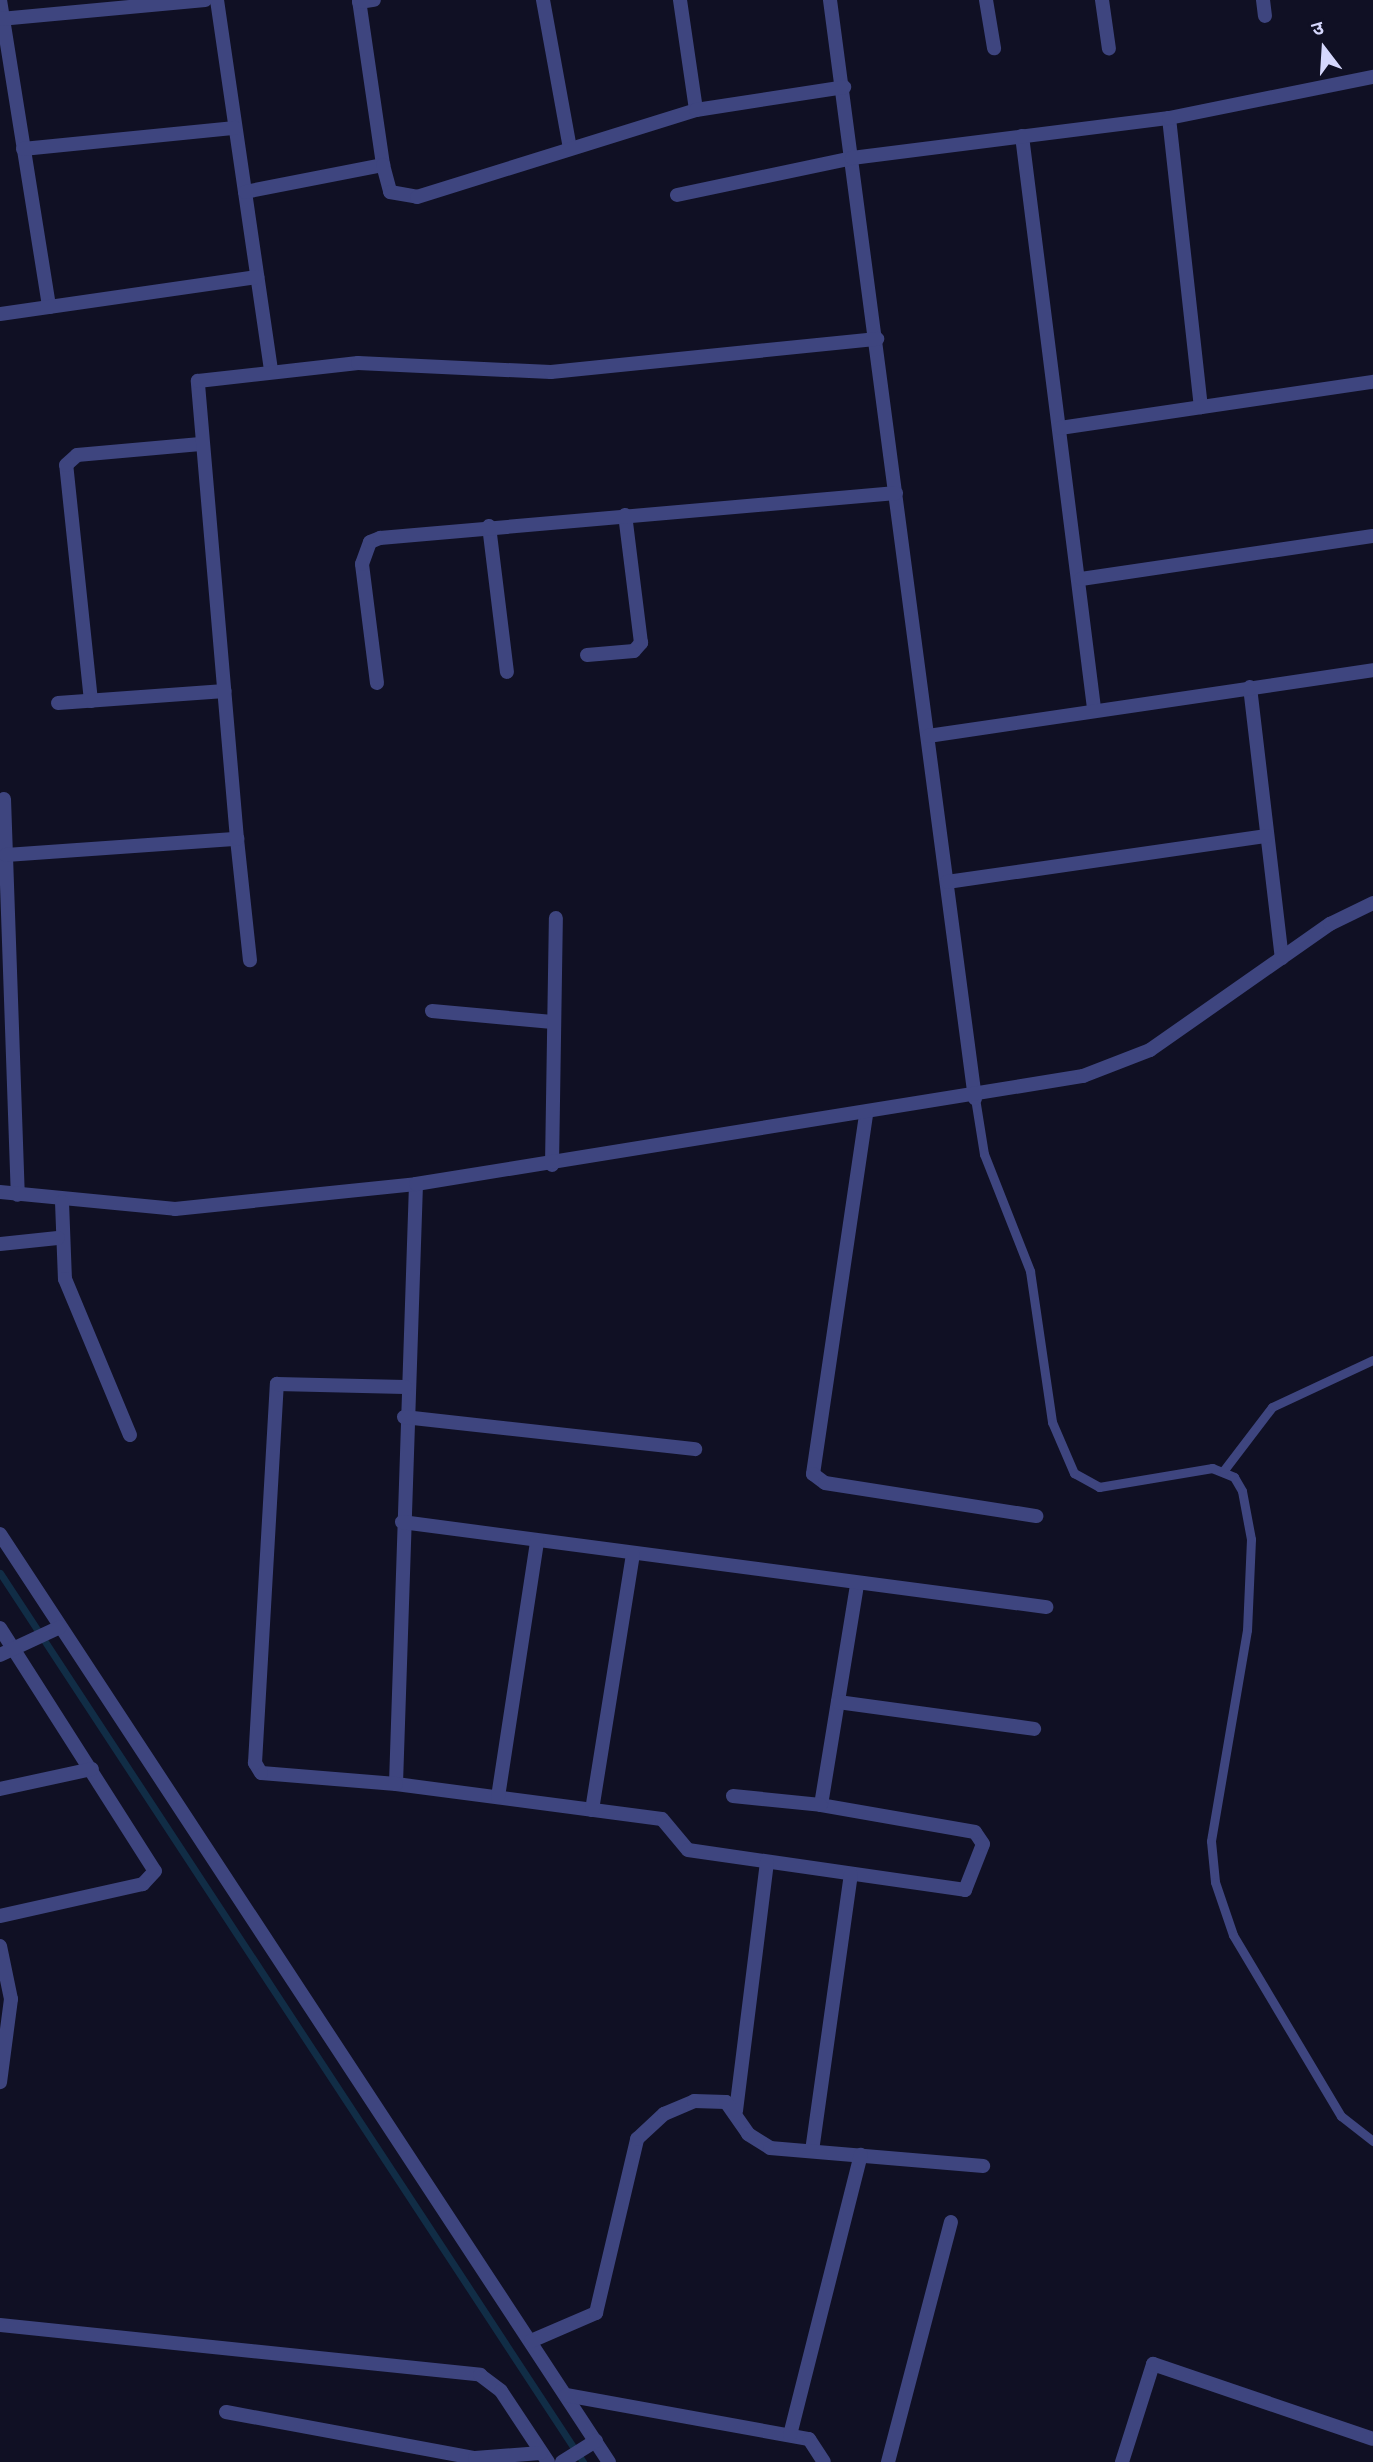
<!DOCTYPE html>
<meta charset="utf-8">
<style>
body{margin:0}
#map{position:relative;width:1373px;height:2462px;overflow:hidden;background:#101024;font-family:Rubik,"Noto Sans Devanagari",sans-serif}
div>[style]{position:absolute}
[style*='--x']{left:calc(var(--x)*1px);top:calc(var(--y)*1px);width:calc(var(--w)*1px);rotate:calc(var(--a)*1deg)}
.stream>*{height:7px;margin:-3.5px;padding:0 3.5px;transform-origin:3.5px;border-radius:3.5px;background:#112d46}
.lane>*{height:9px;margin:-4.5px;padding:0 4.5px;transform-origin:4.5px;border-radius:4.5px;background:#3e457f}
.street>*{height:14px;margin:-7px;padding:0 7px;transform-origin:7px;border-radius:7px;background:#3e457f}
span{translate:-50% -50%;white-space:nowrap;text-align:center;line-height:1.15;-webkit-text-stroke:7px #101024;paint-order:stroke}
.north{position:absolute;left:1289px;top:14px;width:70px;height:70px;-webkit-text-stroke:5px #101024;paint-order:stroke;rotate:343deg;font-size:19px;font-weight:700;line-height:28px;text-align:center;color:#d5d7fc}
.north::after{content:'';display:block;margin:auto;width:24px;height:32px;background:#d5d7fc;clip-path:polygon(50% 0,100% 100%,50% 72%,0 100%)}
</style>
<div id="map">
<div class="stream">
<i style="--x:0;--y:1573;--w:1063;--a:56.74"></i>
</div>
<div class="lane">
<i style="--x:975;--y:1098;--w:57;--a:80.9"></i>
<i style="--x:984;--y:1154;--w:126;--a:68.5"></i>
<i style="--x:1030;--y:1271;--w:153;--a:81.7"></i>
<i style="--x:1052;--y:1422;--w:56;--a:66.7"></i>
<i style="--x:1074;--y:1473;--w:29;--a:29"></i>
<i style="--x:1099;--y:1487;--w:115;--a:-9.5"></i>
<i style="--x:1212;--y:1468;--w:24;--a:22"></i>
<i style="--x:1234;--y:1477;--w:16;--a:60"></i>
<i style="--x:1242;--y:1491;--w:49;--a:79.4"></i>
<i style="--x:1251;--y:1539;--w:91;--a:92.5"></i>
<i style="--x:1247;--y:1630;--w:214;--a:99.7"></i>
<i style="--x:1211;--y:1841;--w:41;--a:84.4"></i>
<i style="--x:1215;--y:1882;--w:56;--a:71.2"></i>
<i style="--x:1233;--y:1935;--w:211;--a:59.2"></i>
<i style="--x:1341;--y:2116;--w:41;--a:38"></i>
<i style="--x:1224;--y:1470;--w:79;--a:-52.7"></i>
<i style="--x:1272;--y:1407;--w:111;--a:-25"></i>
</div>
<div class="street">
<i style="--x:0;--y:0;--w:311;--a:80.9"></i>
<i style="--x:217;--y:0;--w:374;--a:81.7"></i>
<i style="--x:359;--y:0;--w:167;--a:81.7"></i>
<i style="--x:543;--y:0;--w:151;--a:79.7"></i>
<i style="--x:680;--y:0;--w:111;--a:81.7"></i>
<i style="--x:830;--y:0;--w:1108;--a:82.48"></i>
<i style="--x:986;--y:0;--w:49;--a:80.5"></i>
<i style="--x:1102;--y:0;--w:49;--a:81.9"></i>
<i style="--x:1263;--y:0;--w:16;--a:83"></i>
<i style="--x:359;--y:2;--w:15;--a:-8"></i>
<i style="--x:0;--y:19;--w:206;--a:-5.3"></i>
<i style="--x:1169;--y:118;--w:291;--a:83.7"></i>
<i style="--x:1022;--y:136;--w:577;--a:82.83"></i>
<i style="--x:23;--y:149;--w:213;--a:-5.7"></i>
<i style="--x:245;--y:192;--w:141;--a:-11.1"></i>
<i style="--x:383;--y:165;--w:28;--a:75"></i>
<i style="--x:390;--y:192;--w:27;--a:10"></i>
<i style="--x:417;--y:197;--w:292;--a:-17.3"></i>
<i style="--x:696;--y:110;--w:150;--a:-8.8"></i>
<i style="--x:677;--y:195;--w:179;--a:-11.9"></i>
<i style="--x:852;--y:158;--w:320;--a:-7.2"></i>
<i style="--x:1169;--y:118;--w:208;--a:-11.4"></i>
<i style="--x:0;--y:314;--w:260;--a:-8.2"></i>
<i style="--x:1060;--y:428;--w:316;--a:-8.4"></i>
<i style="--x:489;--y:526;--w:147;--a:83"></i>
<i style="--x:1081;--y:579;--w:295;--a:-8.4"></i>
<i style="--x:587;--y:655;--w:47;--a:-4.9"></i>
<i style="--x:634;--y:651;--w:11;--a:-49"></i>
<i style="--x:641;--y:643;--w:129;--a:-97.1"></i>
<i style="--x:377;--y:683;--w:120;--a:-97.2"></i>
<i style="--x:362;--y:564;--w:23;--a:-70"></i>
<i style="--x:370;--y:542;--w:11;--a:-22"></i>
<i style="--x:380;--y:538;--w:518;--a:-4.98"></i>
<i style="--x:1250;--y:687;--w:273;--a:83.3"></i>
<i style="--x:91;--y:701;--w:237;--a:-96"></i>
<i style="--x:66;--y:465;--w:15;--a:-42"></i>
<i style="--x:77;--y:455;--w:124;--a:-5.1"></i>
<i style="--x:58;--y:703;--w:167;--a:-4.1"></i>
<i style="--x:928;--y:736;--w:450;--a:-8.4"></i>
<i style="--x:4;--y:799;--w:396;--a:88"></i>
<i style="--x:237;--y:839;--w:122;--a:83.9"></i>
<i style="--x:6;--y:855;--w:232;--a:-4"></i>
<i style="--x:237;--y:839;--w:460;--a:-94.9"></i>
<i style="--x:198;--y:381;--w:161;--a:-6.4"></i>
<i style="--x:358;--y:363;--w:193;--a:2.7"></i>
<i style="--x:551;--y:372;--w:328;--a:-5.8"></i>
<i style="--x:947;--y:882;--w:323;--a:-8.2"></i>
<i style="--x:432;--y:1011;--w:121;--a:5.2"></i>
<i style="--x:866;--y:1115;--w:363;--a:98.4"></i>
<i style="--x:813;--y:1474;--w:15;--a:37"></i>
<i style="--x:825;--y:1483;--w:214;--a:8.9"></i>
<i style="--x:552;--y:1165;--w:247;--a:-89.1"></i>
<i style="--x:416;--y:1184;--w:600;--a:91.91"></i>
<i style="--x:396;--y:1784;--w:268;--a:7.5"></i>
<i style="--x:662;--y:1819;--w:40;--a:50"></i>
<i style="--x:688;--y:1850;--w:280;--a:8.2"></i>
<i style="--x:965;--y:1890;--w:49;--a:-68.6"></i>
<i style="--x:983;--y:1844;--w:14;--a:-124"></i>
<i style="--x:975;--y:1832;--w:156;--a:-170.1"></i>
<i style="--x:821;--y:1805;--w:224;--a:-80.7"></i>
<i style="--x:0;--y:1192;--w:176;--a:5.5"></i>
<i style="--x:175;--y:1209;--w:242;--a:-5.9"></i>
<i style="--x:416;--y:1184;--w:676;--a:-9.2"></i>
<i style="--x:1083;--y:1076;--w:72;--a:-21.2"></i>
<i style="--x:1150;--y:1050;--w:220;--a:-35"></i>
<i style="--x:1330;--y:924;--w:48;--a:-26"></i>
<i style="--x:62;--y:1202;--w:77;--a:87.8"></i>
<i style="--x:65;--y:1279;--w:169;--a:67.4"></i>
<i style="--x:0;--y:1244;--w:58;--a:-5.9"></i>
<i style="--x:404;--y:1417;--w:293;--a:6.3"></i>
<i style="--x:402;--y:1522;--w:650;--a:7.52"></i>
<i style="--x:0;--y:1534;--w:1110;--a:56.73"></i>
<i style="--x:0;--y:1628;--w:288;--a:57.5"></i>
<i style="--x:155;--y:1871;--w:18;--a:133"></i>
<i style="--x:143;--y:1884;--w:147;--a:167.4"></i>
<i style="--x:0;--y:1655;--w:66;--a:-25"></i>
<i style="--x:838;--y:1702;--w:198;--a:7.8"></i>
<i style="--x:396;--y:1784;--w:135;--a:-175.3"></i>
<i style="--x:261;--y:1773;--w:12;--a:-121"></i>
<i style="--x:255;--y:1763;--w:380;--a:-86.7"></i>
<i style="--x:277;--y:1384;--w:128;--a:1.3"></i>
<i style="--x:0;--y:1789;--w:94;--a:-12.3"></i>
<i style="--x:733;--y:1796;--w:88;--a:5.8"></i>
<i style="--x:498;--y:1797;--w:259;--a:-81.3"></i>
<i style="--x:592;--y:1810;--w:259;--a:-80.9"></i>
<i style="--x:0;--y:1946;--w:54;--a:78.3"></i>
<i style="--x:11;--y:1999;--w:84;--a:97.5"></i>
<i style="--x:736;--y:2111;--w:251;--a:-82.9"></i>
<i style="--x:812;--y:2151;--w:279;--a:-82"></i>
<i style="--x:0;--y:2325;--w:483;--a:5.9"></i>
<i style="--x:480;--y:2375;--w:26;--a:37"></i>
<i style="--x:501;--y:2391;--w:85;--a:56.5"></i>
<i style="--x:531;--y:2341;--w:71;--a:-23.3"></i>
<i style="--x:596;--y:2313;--w:179;--a:-76.7"></i>
<i style="--x:637;--y:2139;--w:37;--a:-43"></i>
<i style="--x:664;--y:2114;--w:33;--a:-23"></i>
<i style="--x:694;--y:2101;--w:32;--a:2"></i>
<i style="--x:726;--y:2102;--w:39;--a:55"></i>
<i style="--x:748;--y:2134;--w:26;--a:32"></i>
<i style="--x:770;--y:2148;--w:214;--a:4.8"></i>
<i style="--x:566;--y:2395;--w:247;--a:10.3"></i>
<i style="--x:809;--y:2439;--w:27;--a:57"></i>
<i style="--x:226;--y:2412;--w:253;--a:10.5"></i>
<i style="--x:475;--y:2458;--w:66;--a:-4.3"></i>
<i style="--x:790;--y:2435;--w:289;--a:-75.8"></i>
<i style="--x:562;--y:2462;--w:40;--a:-32"></i>
<i style="--x:888;--y:2462;--w:248;--a:-75.3"></i>
<i style="--x:1122;--y:2462;--w:103;--a:-72.4"></i>
<i style="--x:1153;--y:2364;--w:232;--a:18.8"></i>
</div>
<div class="north">उ</div>
</div>
